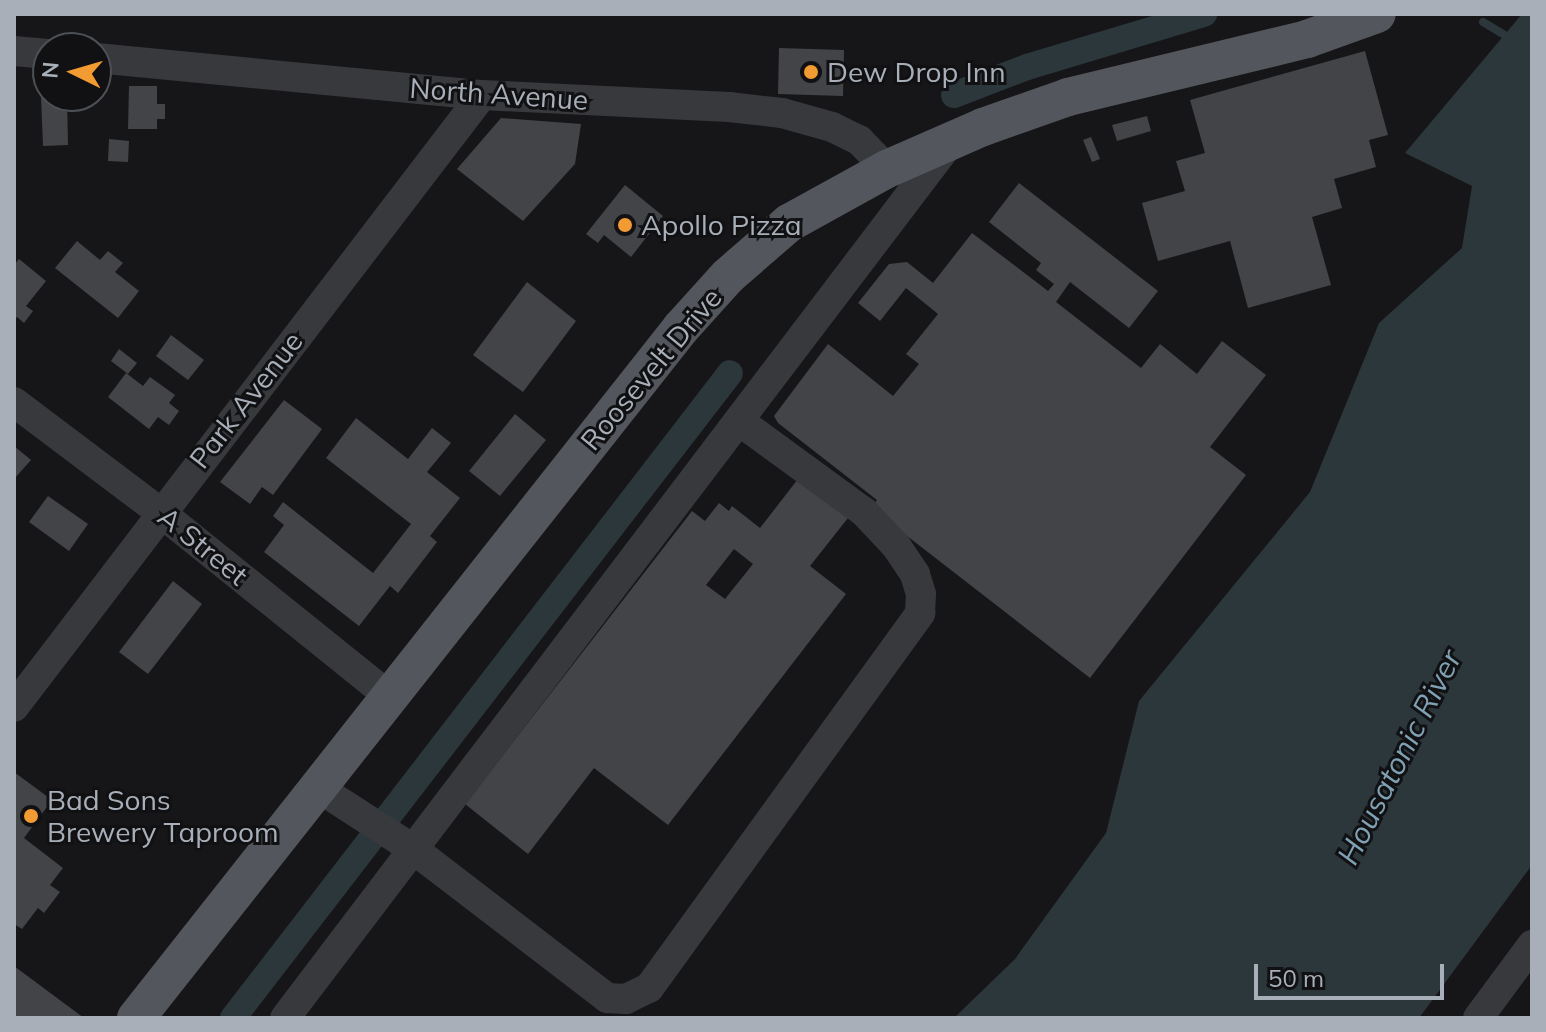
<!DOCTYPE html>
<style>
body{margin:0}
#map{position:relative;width:1546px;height:1032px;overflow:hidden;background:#161618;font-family:Mulish,sans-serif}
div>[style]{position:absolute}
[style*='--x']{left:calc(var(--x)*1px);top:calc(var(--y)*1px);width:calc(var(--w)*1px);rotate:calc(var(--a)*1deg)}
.water>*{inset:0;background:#2c373c}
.stream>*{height:8px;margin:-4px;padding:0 4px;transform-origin:4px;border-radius:4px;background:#2c373c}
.canal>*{height:26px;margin:-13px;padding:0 13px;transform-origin:13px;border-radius:13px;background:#2c373c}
.building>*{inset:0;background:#424448}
.minor>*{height:30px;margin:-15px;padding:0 15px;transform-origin:15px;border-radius:15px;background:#37393d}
.major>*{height:38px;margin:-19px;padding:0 19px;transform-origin:19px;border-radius:19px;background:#53565c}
.dots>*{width:22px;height:22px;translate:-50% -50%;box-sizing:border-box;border:4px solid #111113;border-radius:50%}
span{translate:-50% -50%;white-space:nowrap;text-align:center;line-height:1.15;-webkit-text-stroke:6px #111113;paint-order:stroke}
.poi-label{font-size:28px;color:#a8afb8}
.left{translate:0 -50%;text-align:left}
.street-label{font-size:28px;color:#a8afb8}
.water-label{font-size:30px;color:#7fa1b3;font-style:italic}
.frame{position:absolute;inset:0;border:16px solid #a8afb8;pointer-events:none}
.north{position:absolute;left:32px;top:32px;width:80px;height:80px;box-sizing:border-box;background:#111113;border:2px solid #4d5055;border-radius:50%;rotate:275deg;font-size:22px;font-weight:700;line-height:32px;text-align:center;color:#a8afb8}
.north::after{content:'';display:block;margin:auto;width:28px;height:36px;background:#f39b33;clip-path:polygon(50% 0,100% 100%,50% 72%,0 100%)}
.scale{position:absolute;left:1254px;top:964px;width:190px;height:36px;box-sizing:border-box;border:4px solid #a8afb8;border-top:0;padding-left:10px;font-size:24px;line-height:28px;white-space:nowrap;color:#a8afb8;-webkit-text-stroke:6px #111113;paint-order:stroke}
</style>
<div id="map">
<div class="water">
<i style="clip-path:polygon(1522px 14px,1532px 14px,1532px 865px,1419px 1018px,954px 1018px,1015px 959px,1106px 833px,1139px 701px,1310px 492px,1379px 323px,1462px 248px,1472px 186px,1405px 153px)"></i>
</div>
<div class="stream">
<i style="--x:1483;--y:22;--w:31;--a:31"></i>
</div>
<div class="canal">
<i style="--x:954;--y:95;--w:78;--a:-21"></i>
<i style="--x:1027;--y:67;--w:185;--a:-16.7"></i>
<i style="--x:233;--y:1018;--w:814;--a:-52.38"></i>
</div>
<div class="building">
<i style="clip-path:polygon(779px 48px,844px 50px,843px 96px,778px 94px)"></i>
<i style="clip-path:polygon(1365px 51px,1388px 135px,1369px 140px,1376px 167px,1334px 179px,1342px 208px,1312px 217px,1331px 285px,1248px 308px,1230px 241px,1158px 261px,1142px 203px,1185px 191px,1176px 161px,1205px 153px,1190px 100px)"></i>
<i style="clip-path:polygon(129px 86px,157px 86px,157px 104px,165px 104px,165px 119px,157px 119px,157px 129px,128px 129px)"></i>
<i style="clip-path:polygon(67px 96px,68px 145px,43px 146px,41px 97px)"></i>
<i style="clip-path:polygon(1147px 116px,1151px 131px,1117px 141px,1112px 125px)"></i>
<i style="clip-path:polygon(501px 118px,581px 124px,575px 164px,523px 221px,457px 169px)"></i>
<i style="clip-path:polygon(1091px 137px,1100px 159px,1092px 162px,1083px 140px)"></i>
<i style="clip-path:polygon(109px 139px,129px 141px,128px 162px,108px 161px)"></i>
<i style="clip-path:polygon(1019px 183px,1158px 291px,1129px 328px,1070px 282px,1056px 302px,1141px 368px,1160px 344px,1197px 374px,1222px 341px,1266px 375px,1210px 447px,1246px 475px,1090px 678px,871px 508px,877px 500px,778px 423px,774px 416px,828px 344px,893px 396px,919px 364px,906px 354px,938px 314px,906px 288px,880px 321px,858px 303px,889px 264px,907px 262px,933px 283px,972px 233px,1048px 291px,1054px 284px,1036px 270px,1041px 263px,989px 222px)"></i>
<i style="clip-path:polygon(625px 185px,663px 216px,631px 257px,604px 235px,598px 243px,586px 234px)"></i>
<i style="clip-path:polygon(77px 241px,100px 260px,108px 251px,123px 263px,115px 272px,139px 291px,118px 318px,55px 268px)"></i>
<i style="clip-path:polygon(19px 259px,46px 281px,26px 306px,33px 311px,24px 323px,17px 317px,14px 321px,14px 265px)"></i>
<i style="clip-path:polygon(527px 282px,576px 321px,523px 392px,473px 355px)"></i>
<i style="clip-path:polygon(171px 335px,204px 360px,188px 380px,156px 356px)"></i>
<i style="clip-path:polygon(119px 349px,137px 363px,128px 374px,111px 361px)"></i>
<i style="clip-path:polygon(126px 373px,143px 386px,150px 377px,175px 395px,169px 403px,179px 411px,169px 425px,158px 417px,149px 429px,108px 397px)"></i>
<i style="clip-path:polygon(284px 400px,322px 429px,273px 495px,262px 487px,250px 504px,220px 482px)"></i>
<i style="clip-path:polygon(515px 414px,546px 440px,500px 496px,469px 471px)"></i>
<i style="clip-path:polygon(356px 418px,408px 459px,432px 428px,451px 443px,427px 472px,460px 498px,430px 536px,437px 542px,398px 593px,390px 586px,359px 626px,264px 552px,284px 525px,273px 516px,283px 502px,373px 573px,411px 524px,326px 458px)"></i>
<i style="clip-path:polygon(14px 446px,31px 460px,14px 479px)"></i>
<i style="clip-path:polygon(evenodd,798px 479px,848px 518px,810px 566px,846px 594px,668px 825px,594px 768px,528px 854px,465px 804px,692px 511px,705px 521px,719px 503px,729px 511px,732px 506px,760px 528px,798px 479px,734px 549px,753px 564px,725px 599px,706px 585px,734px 549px)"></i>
<i style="clip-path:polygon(48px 496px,88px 524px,69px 551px,29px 522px)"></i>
<i style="clip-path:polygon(173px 581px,202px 604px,148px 674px,119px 652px)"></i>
<i style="clip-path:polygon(14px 772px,52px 800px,24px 838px,63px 868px,50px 885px,60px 892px,44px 913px,38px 908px,22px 929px,14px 924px)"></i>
<i style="clip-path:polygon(14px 966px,84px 1018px,14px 1018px)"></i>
</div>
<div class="minor">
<i style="--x:14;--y:51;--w:34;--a:5"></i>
<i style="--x:96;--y:58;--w:388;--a:5.5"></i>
<i style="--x:482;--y:95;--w:247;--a:2.8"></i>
<i style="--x:729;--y:107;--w:53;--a:6.5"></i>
<i style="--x:782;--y:113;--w:52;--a:15.6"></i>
<i style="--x:832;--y:127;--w:30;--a:26"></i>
<i style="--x:859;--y:140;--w:40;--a:46"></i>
<i style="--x:14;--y:402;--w:183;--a:37"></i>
<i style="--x:160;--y:512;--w:292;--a:38.8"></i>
<i style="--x:14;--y:707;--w:770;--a:-52.59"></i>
<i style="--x:317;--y:787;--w:114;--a:32.9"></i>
<i style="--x:413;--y:849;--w:245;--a:37.5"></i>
<i style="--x:607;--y:998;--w:19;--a:3"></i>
<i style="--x:626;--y:999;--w:25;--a:-26"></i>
<i style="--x:649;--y:988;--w:463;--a:-54.1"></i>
<i style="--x:920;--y:613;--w:19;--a:-87"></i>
<i style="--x:921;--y:594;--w:21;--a:-107"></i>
<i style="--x:915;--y:574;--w:32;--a:-124"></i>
<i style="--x:897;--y:547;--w:48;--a:-133.3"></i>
<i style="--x:864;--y:512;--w:155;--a:-143.9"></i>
<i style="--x:285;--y:1018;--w:1101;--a:-52.79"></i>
<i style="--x:1478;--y:1018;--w:91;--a:-53.5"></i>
</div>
<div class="major">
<i style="--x:136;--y:1018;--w:879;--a:-51.7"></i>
<i style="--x:681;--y:328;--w:70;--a:-47.9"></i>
<i style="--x:728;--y:276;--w:81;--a:-41"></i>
<i style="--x:789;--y:223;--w:112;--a:-28.9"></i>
<i style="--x:887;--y:169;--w:105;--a:-23.6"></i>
<i style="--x:983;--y:127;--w:90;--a:-19.4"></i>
<i style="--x:1068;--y:97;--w:246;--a:-13.6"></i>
<i style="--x:1307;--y:39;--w:74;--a:-19.7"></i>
</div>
<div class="dots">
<i style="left:811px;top:72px;background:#f39b33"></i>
<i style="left:625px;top:225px;background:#f39b33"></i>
<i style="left:31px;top:816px;background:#f39b33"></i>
</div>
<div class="poi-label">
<span class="left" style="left:827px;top:72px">Dew Drop Inn</span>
<span class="left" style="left:641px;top:225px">Apollo Pizza</span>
<span class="left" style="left:47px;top:816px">Bad Sons<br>Brewery Taproom</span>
</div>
<div class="street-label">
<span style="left:499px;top:94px;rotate:4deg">North Avenue</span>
<span style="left:651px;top:369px;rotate:-50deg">Roosevelt Drive</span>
<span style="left:246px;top:400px;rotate:-52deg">Park Avenue</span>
<span style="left:203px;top:546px;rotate:39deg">A Street</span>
</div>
<div class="water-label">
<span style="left:1399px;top:757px;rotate:-63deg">Housatonic River</span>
</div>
<div class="frame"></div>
<div class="north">N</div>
<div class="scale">50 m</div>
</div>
